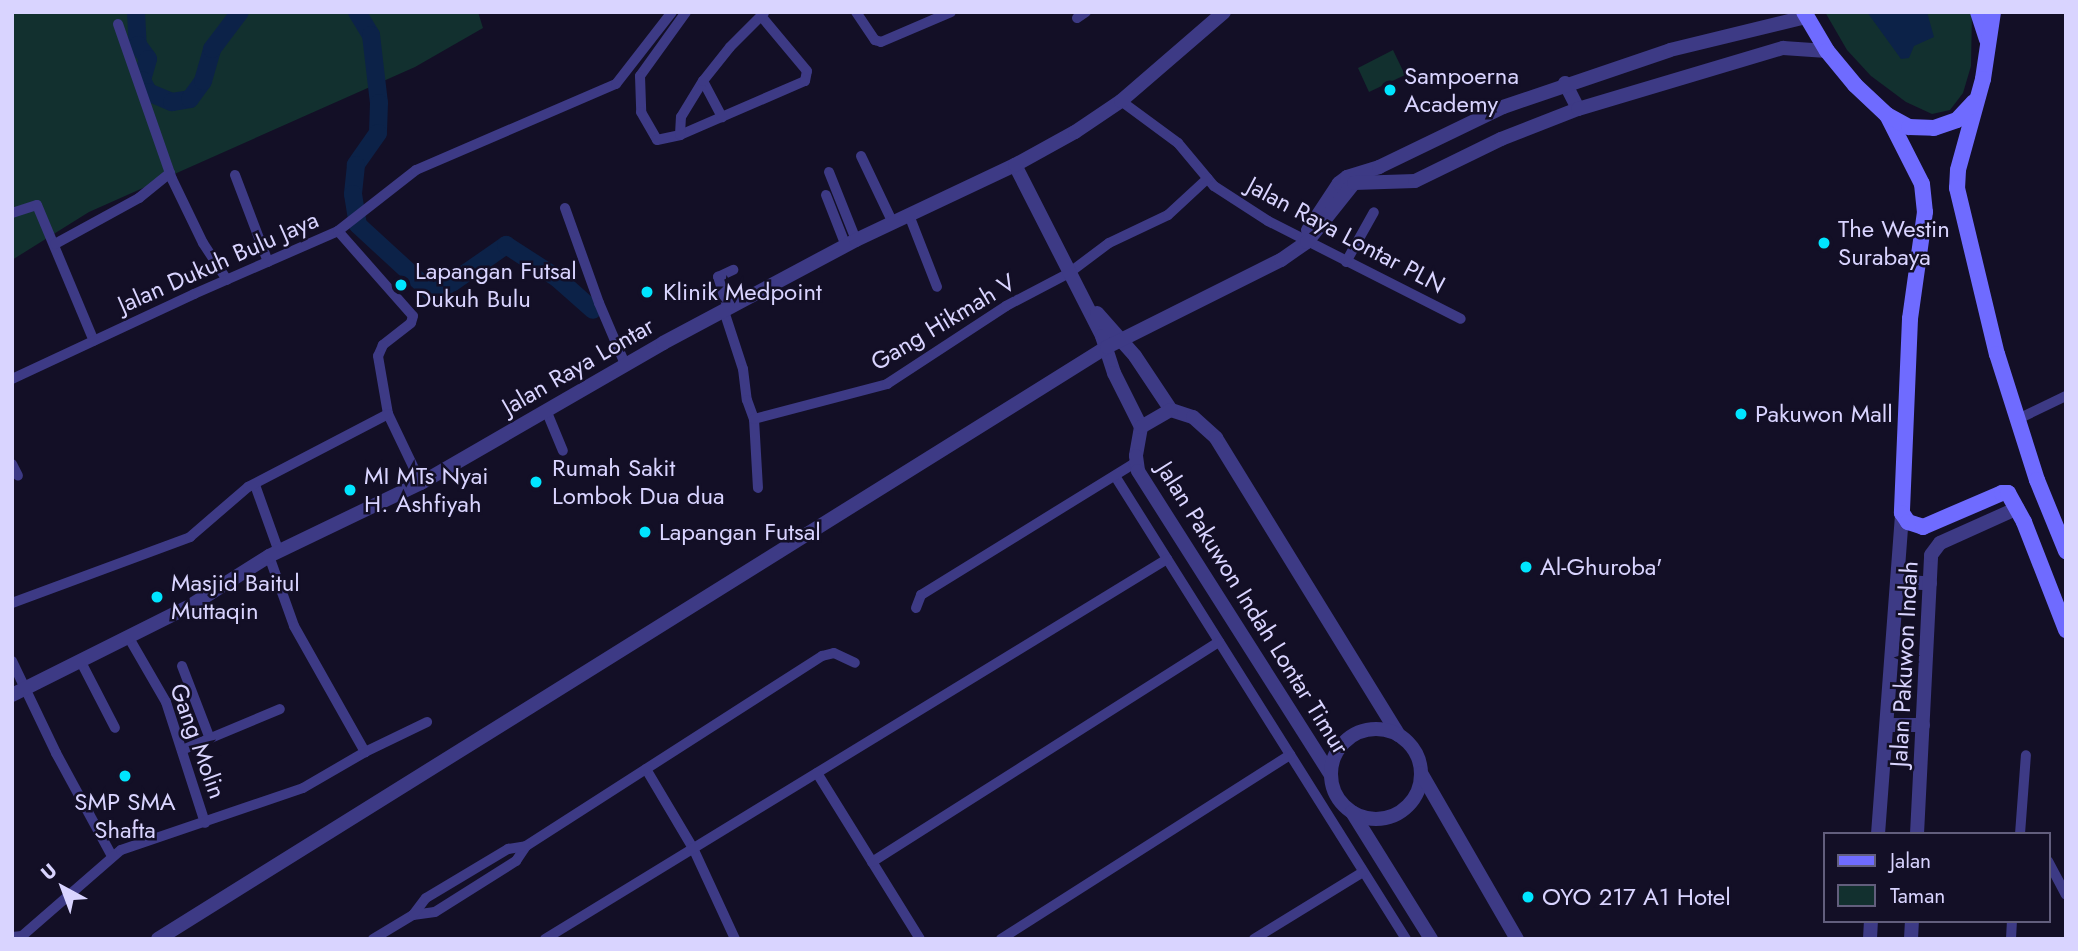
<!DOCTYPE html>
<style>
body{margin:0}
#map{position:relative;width:2078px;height:951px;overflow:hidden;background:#130f26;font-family:Jost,sans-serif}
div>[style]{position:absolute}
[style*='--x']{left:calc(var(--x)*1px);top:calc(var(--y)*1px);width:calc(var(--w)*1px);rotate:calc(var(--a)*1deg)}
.green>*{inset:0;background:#12302f}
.water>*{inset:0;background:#0c2248}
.river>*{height:18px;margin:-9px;padding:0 9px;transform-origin:9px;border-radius:9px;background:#0c2248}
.minor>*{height:10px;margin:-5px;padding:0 5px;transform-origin:5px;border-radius:5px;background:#3d3a85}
.tertiary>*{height:14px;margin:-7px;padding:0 7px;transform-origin:7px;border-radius:7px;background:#3d3a85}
.tertiary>.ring{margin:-7px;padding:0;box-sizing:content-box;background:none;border:14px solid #3d3a85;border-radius:50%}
.secondary>*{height:16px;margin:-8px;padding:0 8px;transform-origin:8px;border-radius:8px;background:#6f6bff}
.dots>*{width:19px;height:19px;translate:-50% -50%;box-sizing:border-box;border:4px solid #130f26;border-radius:50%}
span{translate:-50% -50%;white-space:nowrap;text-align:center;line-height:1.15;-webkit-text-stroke:5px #130f26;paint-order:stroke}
.poi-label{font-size:24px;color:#d9d4ff}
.left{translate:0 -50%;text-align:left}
.street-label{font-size:24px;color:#d9d4ff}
.frame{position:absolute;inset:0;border:14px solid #d9d4ff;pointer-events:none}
.legend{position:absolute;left:1823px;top:832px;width:228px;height:91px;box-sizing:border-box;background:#130f26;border:2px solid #625e7d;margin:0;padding:9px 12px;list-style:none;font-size:21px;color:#d9d4ff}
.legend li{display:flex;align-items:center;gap:14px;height:35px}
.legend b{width:35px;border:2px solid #625e7d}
.north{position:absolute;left:28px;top:853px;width:70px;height:70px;-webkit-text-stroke:5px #130f26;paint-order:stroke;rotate:319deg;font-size:19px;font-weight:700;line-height:28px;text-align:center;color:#d9d4ff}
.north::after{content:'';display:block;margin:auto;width:24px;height:32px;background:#d9d4ff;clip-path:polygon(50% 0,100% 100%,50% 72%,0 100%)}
</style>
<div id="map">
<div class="green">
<i style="clip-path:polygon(12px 12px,478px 12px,483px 28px,415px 67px,89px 212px,12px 260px)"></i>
<i style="clip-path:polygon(1825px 12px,1972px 12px,1971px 66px,1963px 93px,1950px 110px,1932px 114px,1906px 102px,1871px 76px,1847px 50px)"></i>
<i style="clip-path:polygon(1393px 50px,1405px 75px,1369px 92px,1358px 68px)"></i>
</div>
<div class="water">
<i style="clip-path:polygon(1867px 12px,1927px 12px,1934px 37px,1914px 46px,1909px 58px,1901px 59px)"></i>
</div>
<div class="river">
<i style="--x:136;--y:12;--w:33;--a:87"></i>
<i style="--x:138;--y:45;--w:17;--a:54"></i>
<i style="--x:148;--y:59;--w:22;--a:106"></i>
<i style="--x:142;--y:80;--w:13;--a:63"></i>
<i style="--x:148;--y:92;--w:26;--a:23"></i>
<i style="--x:172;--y:102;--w:18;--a:-9"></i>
<i style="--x:190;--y:99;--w:22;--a:-54"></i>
<i style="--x:203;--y:81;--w:33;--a:-74"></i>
<i style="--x:212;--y:49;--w:46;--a:-52.9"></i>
<i style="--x:357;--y:12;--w:27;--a:59"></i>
<i style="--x:371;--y:35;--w:68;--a:83.3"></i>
<i style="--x:379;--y:103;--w:30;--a:92"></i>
<i style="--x:378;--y:133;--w:39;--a:125"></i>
<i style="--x:356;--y:165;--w:29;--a:96"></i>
<i style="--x:353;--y:194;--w:31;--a:81"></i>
<i style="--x:358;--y:225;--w:100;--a:42.6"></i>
<i style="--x:432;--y:293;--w:24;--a:-28"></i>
<i style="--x:453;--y:282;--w:65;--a:-34.9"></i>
<i style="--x:506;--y:245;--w:61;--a:32.9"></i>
<i style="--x:557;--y:278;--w:48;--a:41.6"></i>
</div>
<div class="minor">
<i style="--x:686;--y:12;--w:79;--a:125.7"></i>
<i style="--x:640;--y:76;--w:36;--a:88"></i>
<i style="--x:641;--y:112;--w:32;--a:60"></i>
<i style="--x:657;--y:140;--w:24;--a:-12"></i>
<i style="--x:680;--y:135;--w:136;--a:-23.4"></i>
<i style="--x:805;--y:81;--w:10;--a:-79"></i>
<i style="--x:807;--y:71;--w:72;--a:-129.9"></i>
<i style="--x:856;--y:12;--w:34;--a:56"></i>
<i style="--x:875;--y:40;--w:6;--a:18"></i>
<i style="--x:881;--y:42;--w:76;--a:-23.2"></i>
<i style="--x:1077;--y:18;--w:11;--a:-34"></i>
<i style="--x:118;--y:24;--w:164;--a:70.8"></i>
<i style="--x:172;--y:179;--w:71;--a:64.2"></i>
<i style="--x:203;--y:243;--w:44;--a:57"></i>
<i style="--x:703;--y:81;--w:41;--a:62.2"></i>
<i style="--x:1121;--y:101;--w:71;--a:36.4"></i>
<i style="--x:1178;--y:143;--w:56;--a:50.1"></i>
<i style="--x:1214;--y:186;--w:64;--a:32.9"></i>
<i style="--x:1268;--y:221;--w:216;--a:26.9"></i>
<i style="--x:680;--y:135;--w:18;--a:-87"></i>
<i style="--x:681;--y:117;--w:42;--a:-58.6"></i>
<i style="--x:703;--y:81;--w:43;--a:-51.5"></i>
<i style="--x:730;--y:47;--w:48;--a:-45"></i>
<i style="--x:861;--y:156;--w:74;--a:64.5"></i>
<i style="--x:829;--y:172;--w:73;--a:68.3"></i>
<i style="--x:235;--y:175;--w:93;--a:69.2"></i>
<i style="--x:826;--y:195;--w:55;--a:68.6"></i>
<i style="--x:565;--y:208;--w:101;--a:70.3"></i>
<i style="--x:599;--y:303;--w:66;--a:66.9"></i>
<i style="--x:12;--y:213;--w:26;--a:-18"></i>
<i style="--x:37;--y:205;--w:147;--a:67.3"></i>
<i style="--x:909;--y:215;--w:77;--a:68.7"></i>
<i style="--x:338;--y:231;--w:113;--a:48.6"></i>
<i style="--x:413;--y:316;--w:7;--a:106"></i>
<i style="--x:411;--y:323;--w:36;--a:142"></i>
<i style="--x:383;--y:345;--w:12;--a:114"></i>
<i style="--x:378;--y:356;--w:59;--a:80.2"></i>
<i style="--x:388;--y:414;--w:76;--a:64.4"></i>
<i style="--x:55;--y:244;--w:96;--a:-28.7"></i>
<i style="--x:139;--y:198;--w:40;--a:-39"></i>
<i style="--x:1346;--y:262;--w:57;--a:-60.8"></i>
<i style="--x:728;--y:309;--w:34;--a:-107"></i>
<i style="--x:718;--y:277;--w:17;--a:-25"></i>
<i style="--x:724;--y:311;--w:61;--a:71.9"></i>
<i style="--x:743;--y:369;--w:31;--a:83"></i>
<i style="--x:747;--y:400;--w:20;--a:70"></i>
<i style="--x:754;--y:419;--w:69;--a:86.7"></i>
<i style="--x:12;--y:379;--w:201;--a:-25"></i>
<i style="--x:194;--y:294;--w:157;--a:-23.6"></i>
<i style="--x:338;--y:231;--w:99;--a:-38"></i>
<i style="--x:416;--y:170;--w:218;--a:-23.3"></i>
<i style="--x:616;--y:84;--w:91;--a:-52.1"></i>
<i style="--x:546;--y:410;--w:44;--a:67.5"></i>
<i style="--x:754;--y:419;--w:138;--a:-14.7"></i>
<i style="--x:887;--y:384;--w:142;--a:-33.2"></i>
<i style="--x:1006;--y:306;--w:71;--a:-27.6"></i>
<i style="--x:1069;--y:273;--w:50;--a:-36.9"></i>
<i style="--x:1109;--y:243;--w:65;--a:-25.4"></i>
<i style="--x:1168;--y:215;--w:54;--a:-42.8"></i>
<i style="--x:2018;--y:419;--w:53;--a:-25.6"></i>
<i style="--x:12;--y:464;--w:13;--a:63"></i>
<i style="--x:1115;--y:476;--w:547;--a:57.85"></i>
<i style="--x:255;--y:485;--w:71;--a:70.3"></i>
<i style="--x:269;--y:556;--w:74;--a:70.3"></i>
<i style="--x:294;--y:626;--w:145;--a:60.6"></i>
<i style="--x:12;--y:603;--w:190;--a:-20.3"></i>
<i style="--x:190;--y:537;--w:77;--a:-40.8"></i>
<i style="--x:248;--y:487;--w:158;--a:-27.5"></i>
<i style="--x:916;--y:608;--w:14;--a:-69"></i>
<i style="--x:921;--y:595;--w:249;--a:-31.7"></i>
<i style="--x:1133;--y:464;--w:9;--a:54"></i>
<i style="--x:129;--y:638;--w:74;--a:60"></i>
<i style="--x:166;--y:702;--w:127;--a:72.1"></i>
<i style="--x:12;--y:661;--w:102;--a:64.4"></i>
<i style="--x:56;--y:753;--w:117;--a:61.5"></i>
<i style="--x:81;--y:662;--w:74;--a:62.7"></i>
<i style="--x:182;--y:666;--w:78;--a:69"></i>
<i style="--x:182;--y:750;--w:106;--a:-22.7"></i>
<i style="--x:646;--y:769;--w:92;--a:59.3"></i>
<i style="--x:693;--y:848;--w:100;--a:65.2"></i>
<i style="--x:817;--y:773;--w:195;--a:58.2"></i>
<i style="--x:2020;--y:834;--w:79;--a:-85.7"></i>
<i style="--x:2048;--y:861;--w:38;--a:62"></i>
<i style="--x:872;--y:862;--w:411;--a:-32.4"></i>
<i style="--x:413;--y:915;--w:22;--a:-8"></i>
<i style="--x:435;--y:912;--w:96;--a:-32.2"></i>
<i style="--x:516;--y:861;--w:18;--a:-56"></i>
<i style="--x:526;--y:846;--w:352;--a:-32.7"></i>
<i style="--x:822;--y:656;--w:12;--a:-14"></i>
<i style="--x:834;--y:653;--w:23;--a:25"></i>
<i style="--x:12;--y:937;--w:10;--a:-6"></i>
<i style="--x:22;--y:936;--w:131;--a:-41"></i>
<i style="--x:121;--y:850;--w:192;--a:-18.8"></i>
<i style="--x:303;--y:788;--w:72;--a:-30.1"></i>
<i style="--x:365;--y:752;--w:69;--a:-25.8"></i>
<i style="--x:373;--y:939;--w:47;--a:-31"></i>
<i style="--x:413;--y:915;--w:21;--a:-53"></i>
<i style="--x:426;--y:898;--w:96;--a:-30.9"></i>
<i style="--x:508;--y:849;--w:18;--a:-9"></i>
<i style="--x:545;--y:939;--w:729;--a:-31.42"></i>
<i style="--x:1001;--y:939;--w:343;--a:-32.5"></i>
<i style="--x:1254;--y:939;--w:128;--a:-31.6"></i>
<i style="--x:2011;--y:939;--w:18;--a:-87"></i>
</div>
<div class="tertiary">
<i style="--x:1565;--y:83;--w:29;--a:63"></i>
<i style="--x:1015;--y:165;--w:192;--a:63"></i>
<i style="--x:1102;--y:336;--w:39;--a:72"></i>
<i style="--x:1114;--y:373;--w:60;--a:63.4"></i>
<i style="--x:1141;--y:427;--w:29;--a:100"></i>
<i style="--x:1136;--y:456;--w:15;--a:82"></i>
<i style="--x:1138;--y:471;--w:360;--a:57.6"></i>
<i style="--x:1308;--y:230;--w:56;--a:-56.6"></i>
<i style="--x:1339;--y:183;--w:10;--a:-37"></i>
<i style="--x:1347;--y:177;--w:34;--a:-17"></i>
<i style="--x:1379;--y:167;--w:138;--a:-25.8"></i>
<i style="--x:1503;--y:107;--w:176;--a:-18.8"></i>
<i style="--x:1670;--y:50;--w:139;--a:-13.7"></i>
<i style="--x:1097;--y:313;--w:57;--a:48.5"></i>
<i style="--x:1135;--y:356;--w:65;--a:56.3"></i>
<i style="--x:1171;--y:410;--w:23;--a:18"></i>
<i style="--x:1193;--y:417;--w:31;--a:42"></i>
<i style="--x:1216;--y:438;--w:349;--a:58.4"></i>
<i style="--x:1141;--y:427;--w:34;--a:-30"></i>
<i style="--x:1897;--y:582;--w:33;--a:2"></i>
<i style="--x:12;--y:695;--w:199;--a:-26.6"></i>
<i style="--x:190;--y:606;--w:93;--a:-32.3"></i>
<i style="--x:269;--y:556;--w:169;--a:-25.7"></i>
<i style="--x:421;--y:483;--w:280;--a:-30"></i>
<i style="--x:663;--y:343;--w:219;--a:-28.1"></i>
<i style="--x:856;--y:240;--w:176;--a:-25.3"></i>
<i style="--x:1015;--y:165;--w:68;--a:-28.8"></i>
<i style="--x:1075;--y:132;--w:55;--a:-34"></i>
<i style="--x:1121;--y:101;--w:136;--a:-40.8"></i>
<i style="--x:1887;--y:725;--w:36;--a:0"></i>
<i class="ring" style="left:1331px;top:729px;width:76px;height:76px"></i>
<i style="--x:1421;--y:773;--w:192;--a:60"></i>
<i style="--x:1352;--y:812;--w:150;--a:58.1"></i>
<i style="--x:1878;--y:834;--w:322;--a:-85.7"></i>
<i style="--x:1917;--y:834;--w:279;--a:-87.1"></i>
<i style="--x:1931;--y:555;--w:15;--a:-53"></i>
<i style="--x:1940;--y:543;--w:85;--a:-24.2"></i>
<i style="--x:158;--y:939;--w:1119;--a:-31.96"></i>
<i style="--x:1107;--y:347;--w:195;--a:-26.6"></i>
<i style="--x:1281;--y:260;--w:32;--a:-35"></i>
<i style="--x:1307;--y:242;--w:75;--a:-51.5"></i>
<i style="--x:1354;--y:183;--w:61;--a:-1.9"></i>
<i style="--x:1415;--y:181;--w:96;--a:-26"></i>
<i style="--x:1501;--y:139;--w:83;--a:-21.3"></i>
<i style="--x:1578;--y:109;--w:214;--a:-16.6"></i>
<i style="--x:1783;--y:48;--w:44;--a:3.9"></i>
<i style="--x:1870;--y:939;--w:18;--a:-87"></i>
<i style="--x:1911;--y:939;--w:18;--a:-87"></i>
</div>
<div class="secondary">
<i style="--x:1804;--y:12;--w:45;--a:59.5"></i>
<i style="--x:1827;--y:51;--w:44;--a:50.5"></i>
<i style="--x:1855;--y:85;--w:44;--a:43.2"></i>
<i style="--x:1887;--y:115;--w:77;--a:63.1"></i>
<i style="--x:1922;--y:184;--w:28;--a:84"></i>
<i style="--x:1925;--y:212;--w:108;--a:98"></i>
<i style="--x:1910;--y:319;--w:194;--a:92.4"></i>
<i style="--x:1902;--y:513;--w:11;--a:56"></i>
<i style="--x:1908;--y:522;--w:16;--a:18"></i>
<i style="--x:1923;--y:527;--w:86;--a:-23.3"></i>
<i style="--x:2002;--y:493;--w:6;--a:0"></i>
<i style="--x:2008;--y:493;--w:33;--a:61"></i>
<i style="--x:2024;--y:522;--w:116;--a:68.7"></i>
<i style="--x:1978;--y:12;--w:29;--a:72"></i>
<i style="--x:1993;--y:12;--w:68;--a:98.5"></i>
<i style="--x:1983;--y:79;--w:94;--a:105.4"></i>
<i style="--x:1958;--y:170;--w:18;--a:93"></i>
<i style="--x:1957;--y:188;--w:171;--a:76.5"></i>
<i style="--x:1997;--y:354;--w:132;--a:72.4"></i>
<i style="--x:2037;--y:480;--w:77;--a:67.8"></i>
<i style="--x:1887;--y:115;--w:25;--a:29"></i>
<i style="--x:1909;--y:127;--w:25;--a:2"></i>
<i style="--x:1934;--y:128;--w:24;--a:-19"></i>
<i style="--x:1957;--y:120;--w:25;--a:-47"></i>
</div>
<div class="dots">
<i style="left:1390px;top:90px;background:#00e5ff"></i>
<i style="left:1824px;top:243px;background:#00e5ff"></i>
<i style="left:401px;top:285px;background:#00e5ff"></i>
<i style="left:647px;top:292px;background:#00e5ff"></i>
<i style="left:1741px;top:414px;background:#00e5ff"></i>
<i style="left:536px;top:482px;background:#00e5ff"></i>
<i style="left:350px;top:490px;background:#00e5ff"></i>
<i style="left:645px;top:532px;background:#00e5ff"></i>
<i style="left:1526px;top:567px;background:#00e5ff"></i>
<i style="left:157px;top:597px;background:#00e5ff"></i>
<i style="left:125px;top:776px;background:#00e5ff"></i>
<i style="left:1528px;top:897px;background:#00e5ff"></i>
</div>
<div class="poi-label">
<span class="left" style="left:1404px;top:90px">Sampoerna<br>Academy</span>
<span class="left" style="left:1838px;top:243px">The Westin<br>Surabaya</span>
<span class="left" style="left:415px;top:285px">Lapangan Futsal<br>Dukuh Bulu</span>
<span class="left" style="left:663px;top:292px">Klinik Medpoint</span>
<span class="left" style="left:1755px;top:414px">Pakuwon Mall</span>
<span class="left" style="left:552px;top:482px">Rumah Sakit<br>Lombok Dua dua</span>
<span class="left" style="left:364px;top:490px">MI MTs Nyai<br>H. Ashfiyah</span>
<span class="left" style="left:659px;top:532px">Lapangan Futsal</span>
<span class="left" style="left:1540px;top:567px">Al-Ghuroba'</span>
<span class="left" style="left:171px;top:597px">Masjid Baitul<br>Muttaqin</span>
<span style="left:125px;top:816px">SMP SMA<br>Shafta</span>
<span class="left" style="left:1542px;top:897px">OYO 217 A1 Hotel</span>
</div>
<div class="street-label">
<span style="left:1346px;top:235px;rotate:28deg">Jalan Raya Lontar PLN</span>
<span style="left:218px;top:262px;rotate:-24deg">Jalan Dukuh Bulu Jaya</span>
<span style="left:943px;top:322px;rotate:-31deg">Gang Hikmah V</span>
<span style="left:578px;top:366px;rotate:-30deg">Jalan Raya Lontar</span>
<span style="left:1253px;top:608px;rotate:58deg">Jalan Pakuwon Indah Lontar Timur</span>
<span style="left:1904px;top:664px;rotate:-87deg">Jalan Pakuwon Indah</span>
<span style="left:198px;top:741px;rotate:70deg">Gang Molin</span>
</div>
<div class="frame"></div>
<ul class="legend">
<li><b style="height:9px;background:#6f6bff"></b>Jalan</li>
<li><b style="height:19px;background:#12302f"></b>Taman</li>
</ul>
<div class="north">U</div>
</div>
